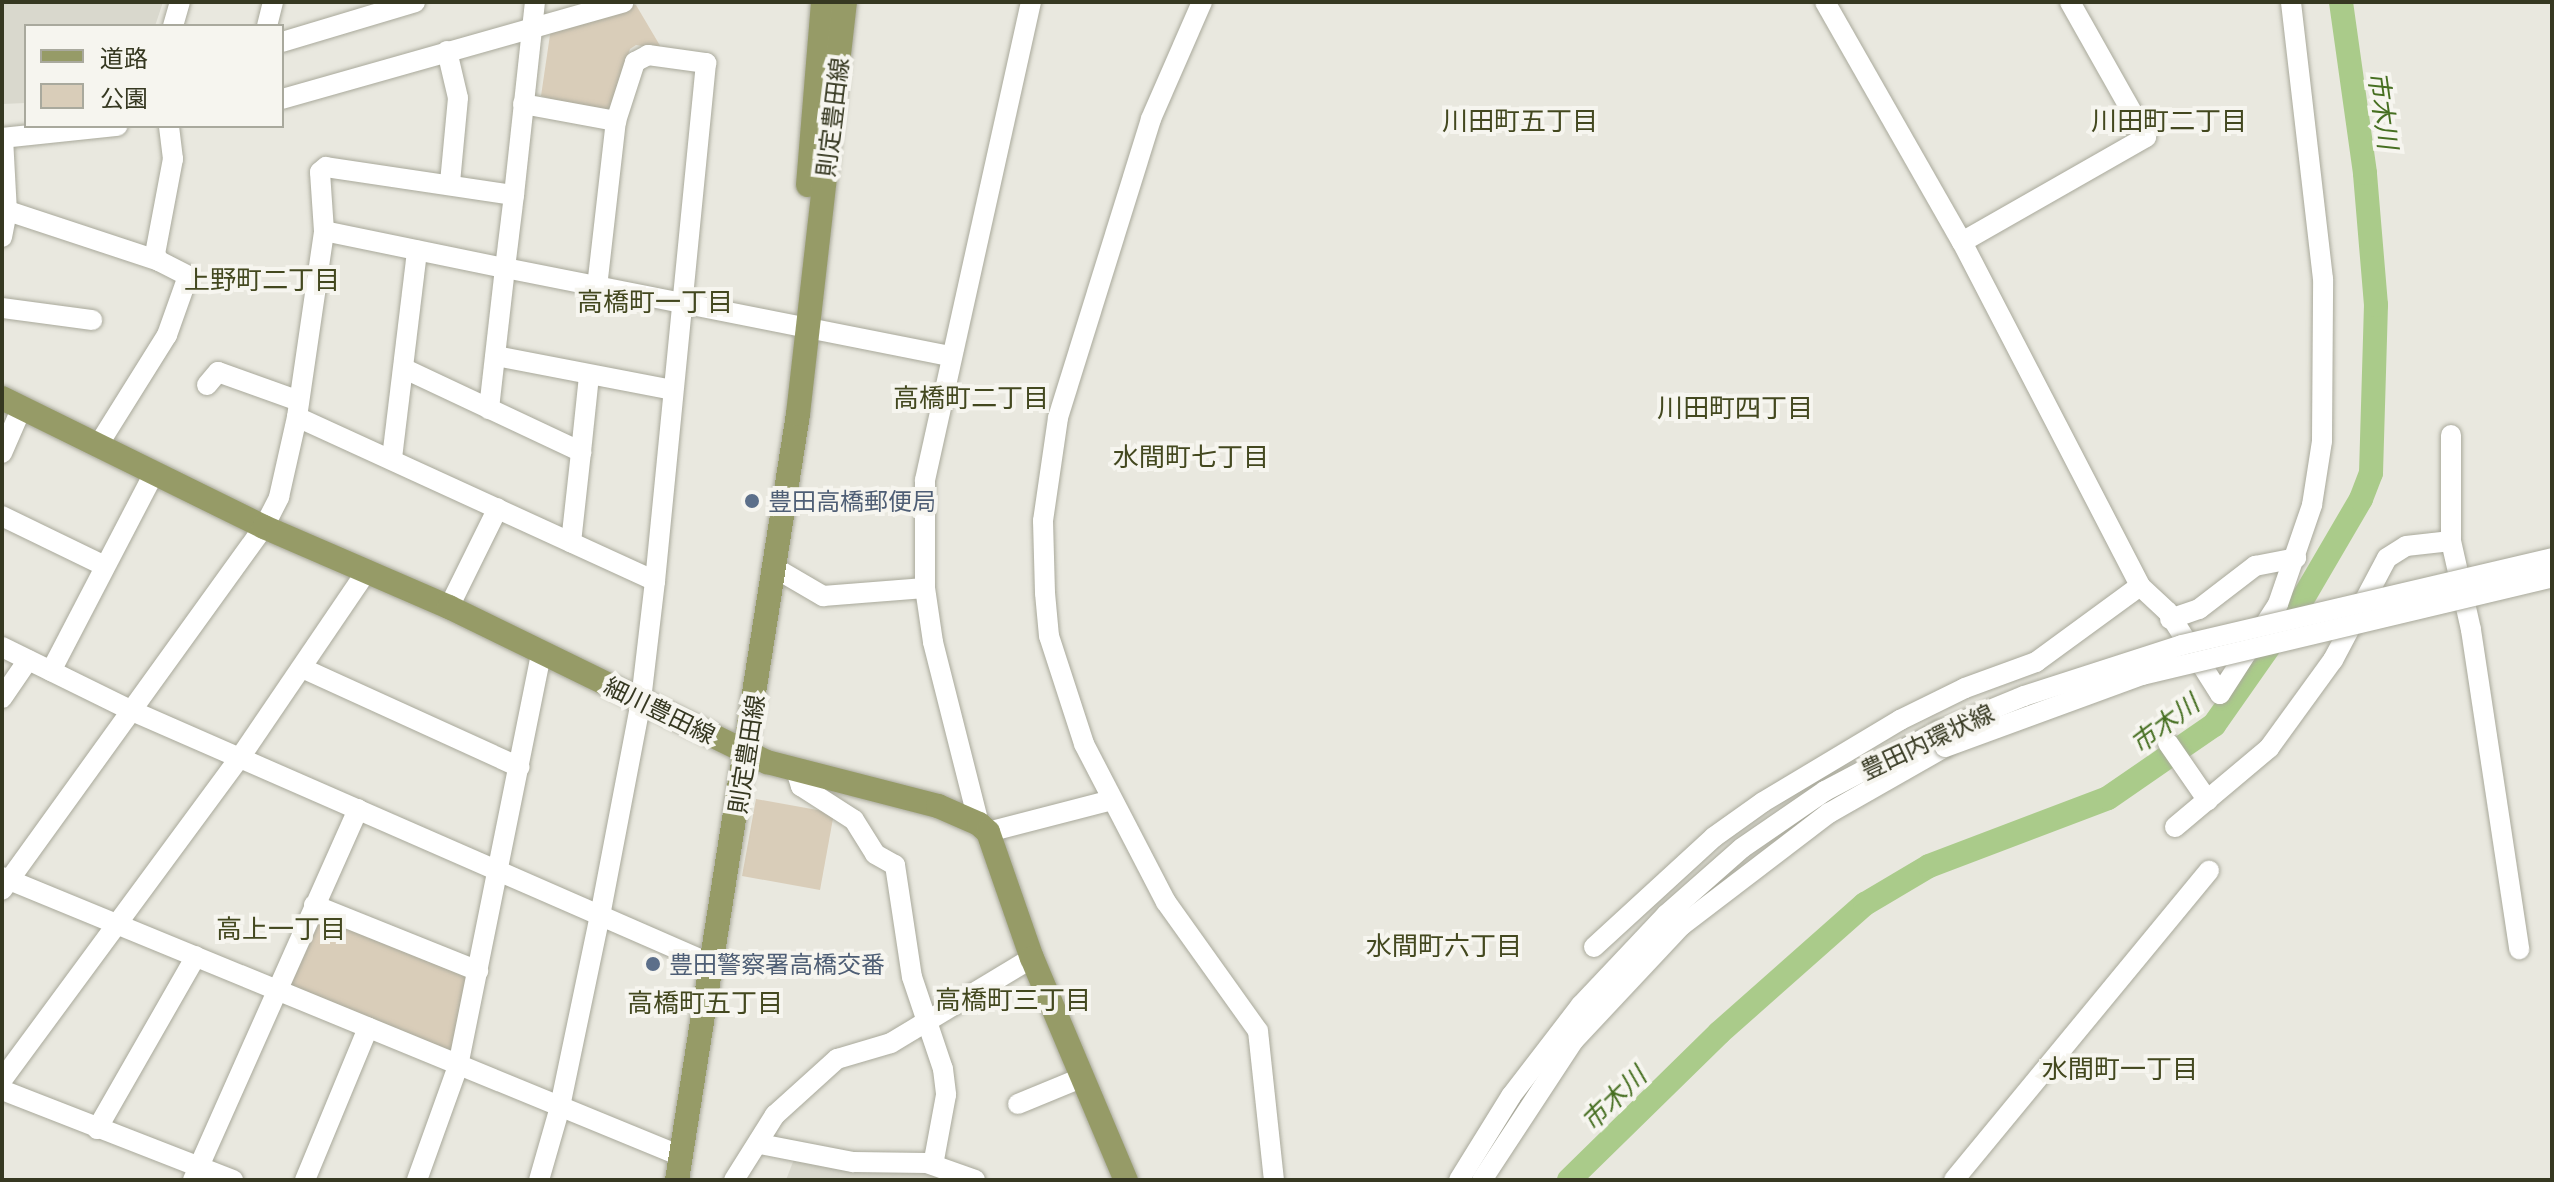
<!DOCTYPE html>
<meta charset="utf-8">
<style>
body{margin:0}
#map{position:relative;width:2554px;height:1182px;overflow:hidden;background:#e9e8df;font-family:Commissioner,"Noto Sans JP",sans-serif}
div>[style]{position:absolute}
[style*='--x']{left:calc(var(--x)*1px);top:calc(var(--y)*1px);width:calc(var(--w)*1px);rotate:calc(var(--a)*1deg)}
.built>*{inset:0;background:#d9d8cd}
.green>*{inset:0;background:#d9cdb9}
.river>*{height:24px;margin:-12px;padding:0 12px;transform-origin:12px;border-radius:12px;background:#aacb8a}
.roads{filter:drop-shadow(0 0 2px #a9a99b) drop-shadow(0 0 2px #a9a99b)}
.minor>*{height:20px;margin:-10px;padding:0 10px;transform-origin:10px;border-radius:10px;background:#fff}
.major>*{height:24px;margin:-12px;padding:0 12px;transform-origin:12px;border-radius:12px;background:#969b67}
.bridges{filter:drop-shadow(0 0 2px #a9a99b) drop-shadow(0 0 2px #a9a99b)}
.minor-bridge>*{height:20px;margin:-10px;padding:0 10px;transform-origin:10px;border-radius:10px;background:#fff}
.dots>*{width:22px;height:22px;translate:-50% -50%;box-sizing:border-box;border:4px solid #f6f5ef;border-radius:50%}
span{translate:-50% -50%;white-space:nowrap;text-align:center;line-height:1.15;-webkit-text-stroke:8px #f6f5ef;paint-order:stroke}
.street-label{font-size:24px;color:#363821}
.service-label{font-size:24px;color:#4e5e75}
.left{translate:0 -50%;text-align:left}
.water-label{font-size:26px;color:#466f21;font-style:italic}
.neighbourhood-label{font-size:26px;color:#43481f}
.frame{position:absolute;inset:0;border:4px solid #363821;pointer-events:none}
.legend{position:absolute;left:24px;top:24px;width:260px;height:104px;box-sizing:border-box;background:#f6f5ef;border:2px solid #a9a99d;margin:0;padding:10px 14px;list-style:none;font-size:24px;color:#363821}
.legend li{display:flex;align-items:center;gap:16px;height:40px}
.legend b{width:40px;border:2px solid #a9a99d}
</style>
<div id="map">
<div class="built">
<i style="clip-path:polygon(2px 2px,163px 2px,155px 26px,26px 26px,26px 103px,2px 104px)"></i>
<i style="clip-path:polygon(796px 1154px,944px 1170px,966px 1180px,786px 1180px)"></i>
</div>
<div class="green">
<i style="clip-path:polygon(636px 5px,662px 49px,636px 45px,630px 49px,608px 115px,541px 96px,551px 28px)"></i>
<i style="clip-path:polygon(756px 799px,834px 813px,820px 890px,742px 876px)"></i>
<i style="clip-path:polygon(324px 912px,468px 975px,451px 1056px,290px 987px)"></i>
</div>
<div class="river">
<i style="--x:1569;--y:1180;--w:210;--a:-44.4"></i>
<i style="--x:1719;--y:1033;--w:195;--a:-41.5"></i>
<i style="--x:1865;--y:904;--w:74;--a:-30.7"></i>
<i style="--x:1929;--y:866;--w:191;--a:-20.8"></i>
<i style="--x:2108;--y:798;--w:129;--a:-34.6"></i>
<i style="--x:2214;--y:725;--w:153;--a:-54.9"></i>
<i style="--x:2302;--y:600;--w:117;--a:-59.7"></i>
<i style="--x:2361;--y:499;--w:28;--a:-69"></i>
<i style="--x:2371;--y:473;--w:168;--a:-88.3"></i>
<i style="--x:2376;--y:305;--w:132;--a:-94.8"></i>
<i style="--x:2365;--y:173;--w:173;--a:-98"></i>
</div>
<div class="roads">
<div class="minor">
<i style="--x:1202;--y:2;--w:128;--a:113.6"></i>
<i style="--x:1151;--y:119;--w:313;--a:107.3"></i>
<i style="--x:1058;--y:418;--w:104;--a:98.3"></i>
<i style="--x:1043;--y:521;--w:72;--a:88.4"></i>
<i style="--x:1045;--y:593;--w:43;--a:84.7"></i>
<i style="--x:1049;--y:636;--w:114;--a:72"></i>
<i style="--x:1084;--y:744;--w:178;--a:62.6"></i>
<i style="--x:1166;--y:902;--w:158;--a:54.5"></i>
<i style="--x:1258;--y:1031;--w:150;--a:83.9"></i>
<i style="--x:1825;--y:2;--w:276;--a:60.3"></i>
<i style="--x:1962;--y:242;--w:387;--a:62.6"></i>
<i style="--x:2140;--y:586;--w:38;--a:43"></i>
<i style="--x:2168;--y:612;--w:97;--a:57.6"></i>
<i style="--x:2220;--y:694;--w:107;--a:-57.2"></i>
<i style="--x:2278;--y:604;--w:105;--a:-71"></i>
<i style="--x:2312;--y:505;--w:65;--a:-81.1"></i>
<i style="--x:2322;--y:441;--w:162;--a:-89.6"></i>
<i style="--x:2323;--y:279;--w:279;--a:-96.6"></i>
<i style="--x:173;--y:26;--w:25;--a:-74"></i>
<i style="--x:267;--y:26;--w:25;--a:-76"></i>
<i style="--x:282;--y:42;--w:139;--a:-16.7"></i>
<i style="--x:447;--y:51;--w:48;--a:76.8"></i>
<i style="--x:458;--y:98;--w:85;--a:95.4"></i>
<i style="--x:282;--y:99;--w:355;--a:-15.8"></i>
<i style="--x:523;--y:104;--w:95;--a:10.4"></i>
<i style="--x:2;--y:138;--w:116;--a:-6"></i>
<i style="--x:514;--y:195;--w:194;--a:-83.8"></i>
<i style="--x:2;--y:209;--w:165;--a:18.3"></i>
<i style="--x:159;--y:261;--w:33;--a:27"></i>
<i style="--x:188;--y:276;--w:63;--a:109.6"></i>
<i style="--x:167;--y:335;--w:128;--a:122"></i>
<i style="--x:324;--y:231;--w:185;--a:11.6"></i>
<i style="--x:505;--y:268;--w:142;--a:96.5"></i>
<i style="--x:2;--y:237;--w:25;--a:-79"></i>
<i style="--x:7;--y:212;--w:74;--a:-93.1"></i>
<i style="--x:1962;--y:242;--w:212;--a:-29.7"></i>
<i style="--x:2146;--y:137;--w:155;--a:-119.4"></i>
<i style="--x:159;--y:261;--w:8;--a:-120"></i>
<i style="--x:155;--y:254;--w:97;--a:-79.3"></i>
<i style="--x:173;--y:159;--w:33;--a:-97"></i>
<i style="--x:597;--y:287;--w:167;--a:-83.5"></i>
<i style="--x:616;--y:121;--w:62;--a:-72.1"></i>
<i style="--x:635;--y:62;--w:15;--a:-28"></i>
<i style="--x:648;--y:55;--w:59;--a:7.9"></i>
<i style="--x:706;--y:63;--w:521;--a:95.62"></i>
<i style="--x:2;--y:308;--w:91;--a:7.6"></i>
<i style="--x:496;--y:356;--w:180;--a:10.9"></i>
<i style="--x:405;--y:369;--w:195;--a:25.2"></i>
<i style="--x:581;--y:452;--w:91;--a:96.3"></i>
<i style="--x:207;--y:385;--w:17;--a:-50"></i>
<i style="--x:218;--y:372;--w:86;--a:19.7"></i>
<i style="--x:297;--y:417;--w:394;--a:24.6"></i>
<i style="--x:655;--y:581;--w:121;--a:96.7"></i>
<i style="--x:641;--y:701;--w:218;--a:100.8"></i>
<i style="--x:600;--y:915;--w:196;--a:101.8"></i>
<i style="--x:560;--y:1107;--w:76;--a:106"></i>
<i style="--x:2451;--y:435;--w:106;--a:90"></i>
<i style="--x:2451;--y:541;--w:91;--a:77.3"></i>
<i style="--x:2471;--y:630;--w:323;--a:81.4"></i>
<i style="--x:581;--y:452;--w:76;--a:-84"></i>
<i style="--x:2;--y:453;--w:50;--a:-66.5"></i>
<i style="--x:392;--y:458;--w:209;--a:-83.1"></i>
<i style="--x:2;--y:516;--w:114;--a:25.9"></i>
<i style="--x:775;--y:568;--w:56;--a:30.3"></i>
<i style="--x:823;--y:596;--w:102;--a:-4.5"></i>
<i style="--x:449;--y:607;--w:110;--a:-63.7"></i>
<i style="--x:2170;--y:619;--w:31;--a:-19"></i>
<i style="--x:2199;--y:609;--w:71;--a:-37.5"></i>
<i style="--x:2255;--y:566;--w:42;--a:-11"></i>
<i style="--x:2;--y:647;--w:143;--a:26.2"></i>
<i style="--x:130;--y:710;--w:634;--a:23.61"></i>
<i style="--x:302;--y:668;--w:239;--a:24.5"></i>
<i style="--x:51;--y:671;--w:223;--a:-62.5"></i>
<i style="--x:2;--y:698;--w:46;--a:-55.6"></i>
<i style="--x:2168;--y:743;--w:70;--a:55.4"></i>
<i style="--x:796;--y:770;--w:17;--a:73"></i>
<i style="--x:801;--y:786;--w:63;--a:32.7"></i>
<i style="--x:854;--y:820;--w:40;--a:58"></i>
<i style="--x:875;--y:854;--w:23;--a:29"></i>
<i style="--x:895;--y:865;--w:113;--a:81.4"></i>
<i style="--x:912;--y:977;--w:97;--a:71.4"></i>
<i style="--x:943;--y:1069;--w:26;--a:83"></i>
<i style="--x:946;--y:1095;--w:71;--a:100.5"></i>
<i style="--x:979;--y:824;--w:188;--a:-104.2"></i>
<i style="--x:933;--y:642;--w:55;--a:-98.4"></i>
<i style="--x:925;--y:588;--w:108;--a:-90"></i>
<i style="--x:925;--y:480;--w:490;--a:-77.5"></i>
<i style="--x:2175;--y:827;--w:123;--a:-40"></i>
<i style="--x:2269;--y:748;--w:109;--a:-54"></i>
<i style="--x:2333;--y:660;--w:115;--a:-62.1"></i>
<i style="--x:2387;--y:558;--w:22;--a:-32"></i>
<i style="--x:2406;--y:546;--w:45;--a:-6.3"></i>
<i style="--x:988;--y:832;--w:128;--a:-14.5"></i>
<i style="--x:2;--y:877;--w:734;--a:22.34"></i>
<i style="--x:2;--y:890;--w:448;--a:-54.2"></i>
<i style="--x:264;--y:527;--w:34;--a:-63"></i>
<i style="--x:279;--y:497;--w:82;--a:-77.3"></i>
<i style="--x:297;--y:417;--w:188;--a:-81.7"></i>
<i style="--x:324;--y:231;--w:59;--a:-93.9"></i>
<i style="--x:320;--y:172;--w:8;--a:-40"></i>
<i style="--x:326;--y:167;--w:190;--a:8.5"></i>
<i style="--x:514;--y:195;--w:74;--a:97"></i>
<i style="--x:505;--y:268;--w:454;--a:11.2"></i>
<i style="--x:314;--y:905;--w:177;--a:21.9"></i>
<i style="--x:1594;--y:947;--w:163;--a:-42.5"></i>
<i style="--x:1714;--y:837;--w:60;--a:-35.5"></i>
<i style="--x:1763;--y:802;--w:160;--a:-30.9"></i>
<i style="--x:1900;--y:720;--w:72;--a:-26.2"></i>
<i style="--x:1965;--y:688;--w:76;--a:-20.1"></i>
<i style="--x:2036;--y:662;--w:129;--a:-36.2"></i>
<i style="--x:2;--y:1080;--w:403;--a:-53.6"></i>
<i style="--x:241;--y:756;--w:222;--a:-55.8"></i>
<i style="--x:2;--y:1090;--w:248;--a:21.3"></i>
<i style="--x:1018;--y:1104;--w:68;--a:-22.4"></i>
<i style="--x:97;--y:1129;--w:199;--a:-60.2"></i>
<i style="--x:760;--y:1144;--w:95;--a:11"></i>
<i style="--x:853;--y:1162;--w:74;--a:0.8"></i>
<i style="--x:927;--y:1163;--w:51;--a:19.5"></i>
<i style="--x:193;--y:1180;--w:406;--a:-66"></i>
<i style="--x:305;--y:1180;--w:165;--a:-67.5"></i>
<i style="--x:417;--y:1180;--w:121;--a:-70.2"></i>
<i style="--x:458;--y:1066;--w:423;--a:-78.6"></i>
<i style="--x:734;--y:1180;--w:77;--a:-57.8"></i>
<i style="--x:775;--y:1115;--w:84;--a:-42.1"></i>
<i style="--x:837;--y:1059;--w:56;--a:-16.5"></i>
<i style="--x:891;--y:1043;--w:165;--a:-31.1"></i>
<i style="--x:1459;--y:1180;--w:99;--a:-58.2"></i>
<i style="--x:1511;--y:1096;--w:115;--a:-52.4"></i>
<i style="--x:1581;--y:1005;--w:124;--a:-46.6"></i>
<i style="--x:1666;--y:915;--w:101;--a:-41.4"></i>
<i style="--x:1742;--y:848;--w:101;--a:-34.5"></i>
<i style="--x:1825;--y:791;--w:129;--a:-27.8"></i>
<i style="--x:1482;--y:1180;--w:168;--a:-56.7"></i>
<i style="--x:1574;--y:1040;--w:156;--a:-46.8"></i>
<i style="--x:1681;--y:926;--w:186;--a:-37.4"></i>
<i style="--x:1829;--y:813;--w:133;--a:-29.6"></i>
<i style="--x:1954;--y:1180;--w:401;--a:-50.5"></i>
</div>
<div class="major">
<i style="--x:808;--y:185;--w:184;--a:-85.3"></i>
<i style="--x:2;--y:398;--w:292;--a:26.2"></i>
<i style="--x:264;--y:527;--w:202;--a:23.4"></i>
<i style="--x:449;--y:607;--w:354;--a:26"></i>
<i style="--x:767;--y:762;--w:177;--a:14.4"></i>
<i style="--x:938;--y:806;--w:45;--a:23.7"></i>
<i style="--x:979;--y:824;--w:12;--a:42"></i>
<i style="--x:988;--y:832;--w:133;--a:70.8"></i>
<i style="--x:1032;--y:958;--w:241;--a:67.1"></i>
<i style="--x:677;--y:1180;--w:775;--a:-81.02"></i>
<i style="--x:798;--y:414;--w:415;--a:-83.5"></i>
</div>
</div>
<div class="bridges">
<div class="minor-bridge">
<i style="--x:1939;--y:731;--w:92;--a:-22.4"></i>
<i style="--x:2024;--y:696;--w:166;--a:-17.9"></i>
<i style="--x:2182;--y:645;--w:380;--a:-13.2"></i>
<i style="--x:1945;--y:747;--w:210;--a:-20.1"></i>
<i style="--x:2142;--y:675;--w:422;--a:-13.4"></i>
</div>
</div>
<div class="dots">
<i style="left:752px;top:501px;background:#5c6f8a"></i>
<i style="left:653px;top:964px;background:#5c6f8a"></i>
</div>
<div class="street-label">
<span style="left:832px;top:117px;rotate:-83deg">則定豊田線</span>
<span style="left:660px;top:710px;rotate:26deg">細川豊田線</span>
<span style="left:1927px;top:741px;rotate:-25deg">豊田内環状線</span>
<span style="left:746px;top:754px;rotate:-81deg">則定豊田線</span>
</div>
<div class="service-label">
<span class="left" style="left:768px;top:501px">豊田高橋郵便局</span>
<span class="left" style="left:669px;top:964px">豊田警察署高橋交番</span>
</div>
<div class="water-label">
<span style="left:2384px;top:110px;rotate:82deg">市木川</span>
<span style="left:2164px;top:723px;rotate:-37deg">市木川</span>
<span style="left:1613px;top:1098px;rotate:-44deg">市木川</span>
</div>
<div class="neighbourhood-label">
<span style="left:1520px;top:120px">川田町五丁目</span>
<span style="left:2169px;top:120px">川田町二丁目</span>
<span style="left:262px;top:279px">上野町二丁目</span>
<span style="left:655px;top:301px">高橋町一丁目</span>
<span style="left:971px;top:397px">高橋町二丁目</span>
<span style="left:1735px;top:407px">川田町四丁目</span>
<span style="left:1191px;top:456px">水間町七丁目</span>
<span style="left:281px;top:928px">高上一丁目</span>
<span style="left:1444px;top:945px">水間町六丁目</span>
<span style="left:1013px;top:999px">高橋町三丁目</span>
<span style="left:705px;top:1002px">高橋町五丁目</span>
<span style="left:2120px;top:1068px">水間町一丁目</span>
</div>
<div class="frame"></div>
<ul class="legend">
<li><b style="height:10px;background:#969b67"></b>道路</li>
<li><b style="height:22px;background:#d9cdb9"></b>公園</li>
</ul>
</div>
